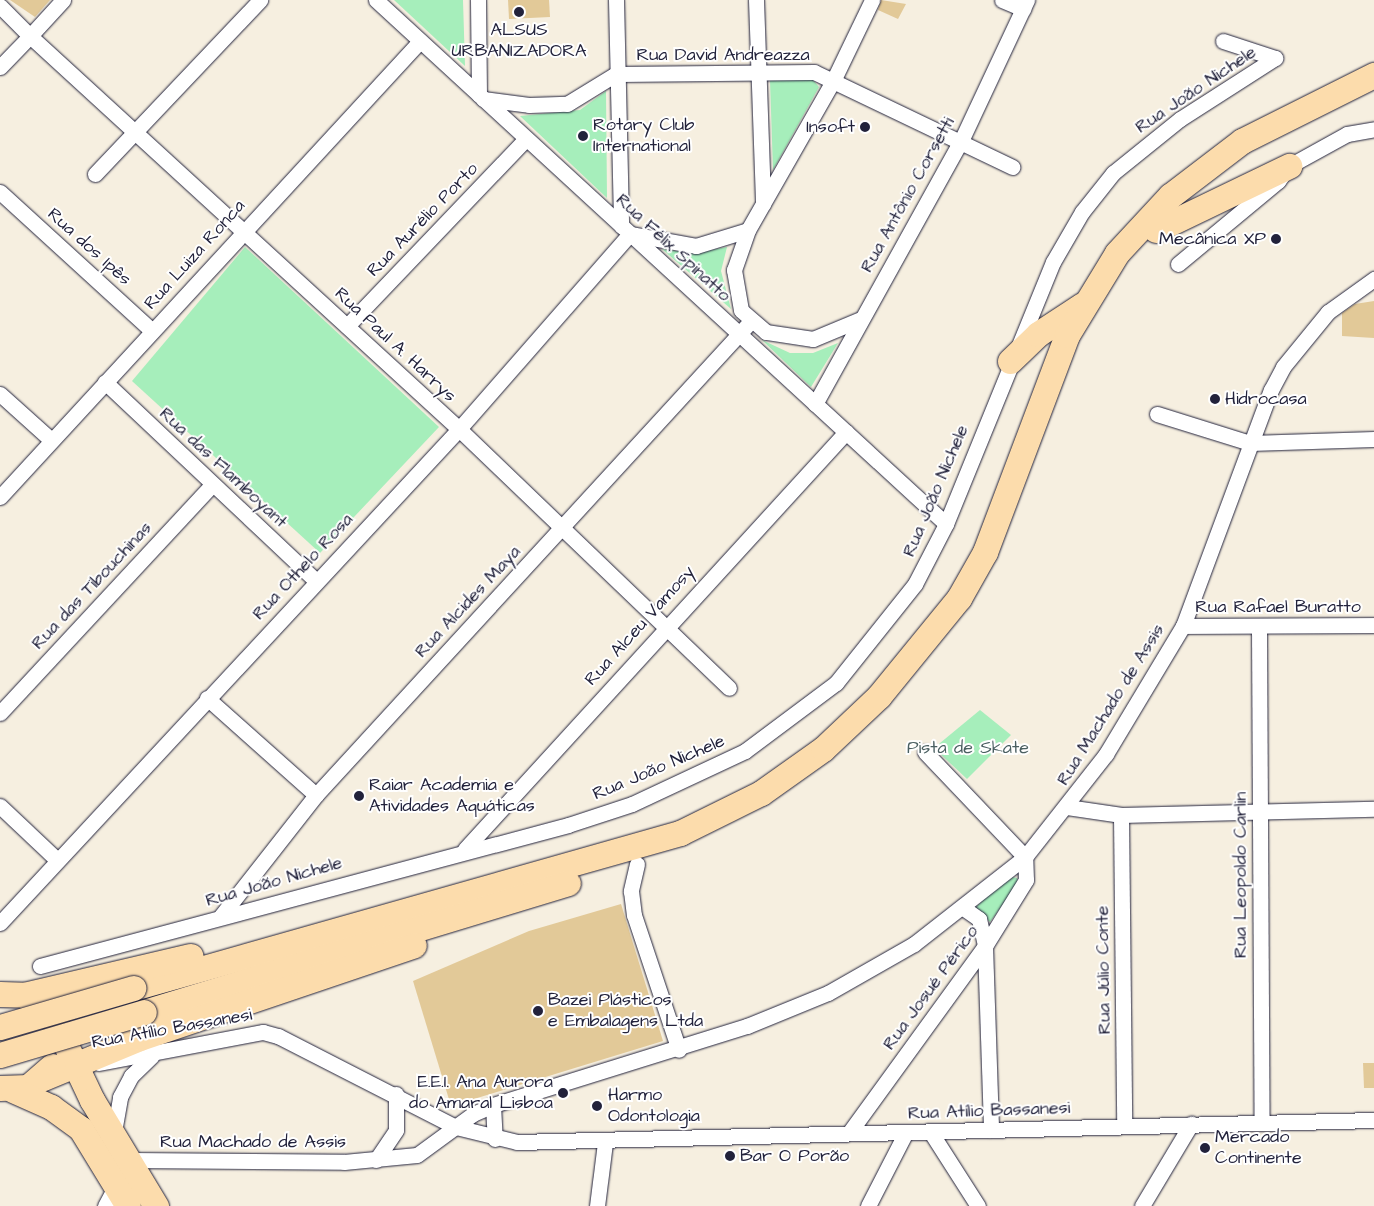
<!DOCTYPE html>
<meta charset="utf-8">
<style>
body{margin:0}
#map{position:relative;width:1374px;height:1206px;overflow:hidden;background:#f6efe0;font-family:"Architects Daughter",sans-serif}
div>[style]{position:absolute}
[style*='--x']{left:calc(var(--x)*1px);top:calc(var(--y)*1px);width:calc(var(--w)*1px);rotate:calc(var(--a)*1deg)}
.green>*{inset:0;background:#a6eebb}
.building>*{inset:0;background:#e2c998}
.roads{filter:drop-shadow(0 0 1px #22223b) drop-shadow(0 0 1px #22223b)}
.minor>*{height:15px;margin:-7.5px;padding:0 7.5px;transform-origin:7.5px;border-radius:7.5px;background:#fff}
.trunk>*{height:25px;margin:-12.5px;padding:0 12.5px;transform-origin:12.5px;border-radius:12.5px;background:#fcdcac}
.bridges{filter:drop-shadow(0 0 1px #22223b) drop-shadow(0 0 1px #22223b)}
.trunk-bridge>*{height:25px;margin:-12.5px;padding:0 12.5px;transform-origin:12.5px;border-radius:12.5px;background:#fcdcac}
.dots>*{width:14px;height:14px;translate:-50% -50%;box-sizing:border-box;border:2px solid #fff;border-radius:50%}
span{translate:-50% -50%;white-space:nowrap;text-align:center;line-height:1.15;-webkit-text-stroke:4px #fff;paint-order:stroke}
.poi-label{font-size:18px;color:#22223b}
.left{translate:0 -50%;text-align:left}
.right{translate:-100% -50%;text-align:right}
.street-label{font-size:18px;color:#22223b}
.park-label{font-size:18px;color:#4a5f61}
</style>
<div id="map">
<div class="green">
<i style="clip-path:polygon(394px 0,463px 0,465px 66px)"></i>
<i style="clip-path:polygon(770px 80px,813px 80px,819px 87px,773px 170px)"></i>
<i style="clip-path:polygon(606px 91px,607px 198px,520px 116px,580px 110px)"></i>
<i style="clip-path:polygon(245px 247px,439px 427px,320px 553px,132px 381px)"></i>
<i style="clip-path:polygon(727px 247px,721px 271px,731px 309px,662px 249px,694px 253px)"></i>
<i style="clip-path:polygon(762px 340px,790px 353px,813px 353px,838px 343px,811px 387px)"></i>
<i style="clip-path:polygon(980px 710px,1011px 735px,967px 779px,934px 748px)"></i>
<i style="clip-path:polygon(1007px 876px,1017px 878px,1018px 884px,990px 922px,974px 909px)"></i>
</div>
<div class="building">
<i style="clip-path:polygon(10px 0,50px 0,35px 17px)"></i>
<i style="clip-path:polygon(508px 0,549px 0,550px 17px,509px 19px)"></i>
<i style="clip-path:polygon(881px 0,906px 4px,898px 19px,878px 10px)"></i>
<i style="clip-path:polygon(1374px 301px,1374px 338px,1342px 336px,1342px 313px,1355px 304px)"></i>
<i style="clip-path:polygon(621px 904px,663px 1041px,451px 1106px,413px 981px,529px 931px)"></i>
<i style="clip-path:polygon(1363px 1063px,1374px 1063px,1374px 1088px,1364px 1088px)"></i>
</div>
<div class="roads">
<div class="minor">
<i style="--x:376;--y:0;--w:774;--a:42.59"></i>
<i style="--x:478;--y:0;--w:95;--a:89.4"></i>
<i style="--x:616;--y:0;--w:226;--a:88.7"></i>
<i style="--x:756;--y:0;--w:204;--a:88"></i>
<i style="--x:1002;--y:0;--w:23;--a:23"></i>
<i style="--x:0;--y:6;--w:42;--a:45"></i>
<i style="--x:30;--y:36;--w:49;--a:-47.5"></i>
<i style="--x:1223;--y:41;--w:55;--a:18.1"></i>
<i style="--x:0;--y:67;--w:43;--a:-45.9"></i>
<i style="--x:30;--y:36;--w:582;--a:42.49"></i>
<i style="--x:459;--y:429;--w:374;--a:43.8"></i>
<i style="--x:483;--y:99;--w:46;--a:7.4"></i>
<i style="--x:529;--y:105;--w:38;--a:-2"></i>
<i style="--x:567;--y:104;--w:57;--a:-31.5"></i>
<i style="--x:616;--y:74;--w:198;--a:-0.6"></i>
<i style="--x:814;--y:72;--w:220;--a:25.6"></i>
<i style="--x:95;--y:174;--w:240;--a:-46.5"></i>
<i style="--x:0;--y:192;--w:206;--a:42.4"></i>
<i style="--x:1178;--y:264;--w:130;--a:-39.7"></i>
<i style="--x:1278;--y:181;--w:19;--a:-54"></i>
<i style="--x:1289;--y:166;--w:66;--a:-28.9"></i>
<i style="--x:1347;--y:134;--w:27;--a:-10"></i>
<i style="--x:861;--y:319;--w:52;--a:157.4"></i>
<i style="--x:813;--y:339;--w:48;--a:-171.5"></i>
<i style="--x:766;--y:332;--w:33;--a:-139"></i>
<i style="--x:741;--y:310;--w:41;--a:-99.9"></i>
<i style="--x:734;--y:270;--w:42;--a:-70.7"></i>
<i style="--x:748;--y:230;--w:174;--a:-60.3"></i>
<i style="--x:834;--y:79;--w:88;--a:-64.3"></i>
<i style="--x:347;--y:326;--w:259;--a:-46.3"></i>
<i style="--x:105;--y:382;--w:289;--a:43.3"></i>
<i style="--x:0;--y:394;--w:69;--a:42"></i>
<i style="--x:815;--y:404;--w:301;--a:-61"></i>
<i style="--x:961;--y:141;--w:156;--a:-64.9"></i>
<i style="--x:1157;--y:414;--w:97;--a:17.3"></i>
<i style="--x:1250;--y:443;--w:124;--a:-1.8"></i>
<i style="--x:0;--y:497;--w:620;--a:-47.35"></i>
<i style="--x:1183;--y:626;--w:191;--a:-0.3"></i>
<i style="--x:1259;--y:628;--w:494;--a:89.7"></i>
<i style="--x:207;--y:698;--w:146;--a:41.7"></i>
<i style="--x:0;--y:713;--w:311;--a:-47.1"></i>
<i style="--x:925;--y:752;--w:145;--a:46.4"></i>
<i style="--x:0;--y:806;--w:77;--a:43.4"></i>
<i style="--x:1067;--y:807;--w:55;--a:8.4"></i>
<i style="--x:1121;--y:815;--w:253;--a:-1.4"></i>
<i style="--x:1121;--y:815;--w:310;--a:89.4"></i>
<i style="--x:465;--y:849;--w:565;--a:-47.58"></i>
<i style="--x:637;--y:864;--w:28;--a:103"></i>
<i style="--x:631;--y:891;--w:24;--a:83"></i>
<i style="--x:634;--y:915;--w:142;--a:71.6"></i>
<i style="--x:962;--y:907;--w:21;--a:35"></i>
<i style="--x:979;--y:919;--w:28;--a:77"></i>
<i style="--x:985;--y:946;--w:184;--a:88.1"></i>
<i style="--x:221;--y:916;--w:154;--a:-51.9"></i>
<i style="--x:316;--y:795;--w:643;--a:-47.46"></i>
<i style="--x:0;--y:923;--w:674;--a:-47.1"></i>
<i style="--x:459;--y:429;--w:259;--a:-48.8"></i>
<i style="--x:630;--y:234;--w:67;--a:10.3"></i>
<i style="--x:696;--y:246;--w:54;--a:-17.1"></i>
<i style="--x:40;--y:966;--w:547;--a:-14.95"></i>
<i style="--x:568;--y:825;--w:67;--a:-18.2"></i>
<i style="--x:632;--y:804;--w:125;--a:-25.1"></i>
<i style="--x:745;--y:751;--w:114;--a:-36.8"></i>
<i style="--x:836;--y:683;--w:127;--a:-51.4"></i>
<i style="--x:915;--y:584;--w:68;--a:-62.7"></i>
<i style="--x:946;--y:524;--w:283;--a:-67.8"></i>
<i style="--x:1053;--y:262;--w:58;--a:-59.9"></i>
<i style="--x:1082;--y:212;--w:50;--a:-51.5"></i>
<i style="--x:1113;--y:173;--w:86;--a:-38.9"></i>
<i style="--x:1180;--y:119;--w:113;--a:-32.7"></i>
<i style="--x:99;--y:1063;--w:167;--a:-10.7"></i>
<i style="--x:263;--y:1032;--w:16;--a:15"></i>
<i style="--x:278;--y:1036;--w:200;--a:27.1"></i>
<i style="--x:456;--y:1127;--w:63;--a:13.8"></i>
<i style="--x:517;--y:1142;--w:857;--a:-1.47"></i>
<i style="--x:493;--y:1105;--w:34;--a:87"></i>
<i style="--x:930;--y:1131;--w:89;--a:57.4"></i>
<i style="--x:114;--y:1132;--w:36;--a:-80"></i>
<i style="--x:120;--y:1097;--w:24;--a:-62"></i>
<i style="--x:131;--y:1076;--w:29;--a:-44"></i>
<i style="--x:849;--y:1133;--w:231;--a:-54"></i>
<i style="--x:985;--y:946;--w:78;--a:-58.2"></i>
<i style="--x:1026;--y:880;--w:23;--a:-92"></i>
<i style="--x:130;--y:1160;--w:214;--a:0.5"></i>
<i style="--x:344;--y:1162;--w:73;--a:-5.5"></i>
<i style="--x:417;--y:1155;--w:69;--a:-36.2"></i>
<i style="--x:473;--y:1114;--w:22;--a:-24"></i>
<i style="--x:493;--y:1105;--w:266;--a:-17.3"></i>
<i style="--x:747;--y:1026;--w:87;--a:-22.2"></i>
<i style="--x:828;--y:993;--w:99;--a:-29.7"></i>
<i style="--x:914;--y:944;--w:141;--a:-38.1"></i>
<i style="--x:1025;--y:857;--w:131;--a:-51.8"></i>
<i style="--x:1106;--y:754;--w:149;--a:-59"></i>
<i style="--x:1183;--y:626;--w:252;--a:-69.6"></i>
<i style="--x:1271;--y:390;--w:26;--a:-62"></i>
<i style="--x:1283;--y:367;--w:71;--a:-50.7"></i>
<i style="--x:1328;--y:312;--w:57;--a:-35.7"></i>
<i style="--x:376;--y:1160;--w:36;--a:-56"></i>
<i style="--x:396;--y:1130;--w:36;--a:-90"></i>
<i style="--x:105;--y:1206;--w:24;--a:-62"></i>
<i style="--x:597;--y:1206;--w:64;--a:-82.8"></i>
<i style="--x:868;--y:1206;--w:83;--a:-62.8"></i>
<i style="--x:1142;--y:1206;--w:96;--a:-59.1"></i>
</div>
<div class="trunk">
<i style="--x:1156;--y:230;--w:148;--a:-25.7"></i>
<i style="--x:1010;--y:361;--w:39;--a:-44"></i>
<i style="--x:1038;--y:334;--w:53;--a:-33.4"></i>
<i style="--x:133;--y:988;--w:569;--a:-15.82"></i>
<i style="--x:680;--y:833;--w:90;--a:-26.3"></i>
<i style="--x:761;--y:793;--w:76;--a:-35.4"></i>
<i style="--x:823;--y:749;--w:77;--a:-43.4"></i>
<i style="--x:879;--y:696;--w:127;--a:-50.8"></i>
<i style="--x:959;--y:598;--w:53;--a:-60.5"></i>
<i style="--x:985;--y:552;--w:232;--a:-69.3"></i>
<i style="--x:1067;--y:335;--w:96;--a:-58.6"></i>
<i style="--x:1117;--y:253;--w:78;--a:-47.1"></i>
<i style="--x:1170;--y:196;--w:91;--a:-37.4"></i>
<i style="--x:1242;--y:141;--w:148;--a:-26.6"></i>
<i style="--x:0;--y:994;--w:24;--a:2"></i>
<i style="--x:24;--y:995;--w:16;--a:27"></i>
<i style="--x:24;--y:995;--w:171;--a:-13.2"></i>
<i style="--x:144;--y:1012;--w:443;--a:-16.9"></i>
<i style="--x:56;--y:1024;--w:84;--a:64.7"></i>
<i style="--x:92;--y:1100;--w:124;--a:58.9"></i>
<i style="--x:41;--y:1079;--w:107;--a:-22.5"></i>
<i style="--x:140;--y:1038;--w:289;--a:-18.7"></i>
<i style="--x:0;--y:1088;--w:28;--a:-2"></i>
<i style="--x:28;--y:1087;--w:32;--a:-41"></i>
<i style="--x:13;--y:1090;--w:42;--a:24.1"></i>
<i style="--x:51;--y:1107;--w:37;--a:36"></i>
<i style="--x:81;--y:1129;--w:90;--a:58.6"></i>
</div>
</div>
<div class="bridges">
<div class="trunk-bridge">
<i style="--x:0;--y:1027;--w:139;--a:-16.3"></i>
<i style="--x:0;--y:1055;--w:150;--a:-16.6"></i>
</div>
</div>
<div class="dots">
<i style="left:519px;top:12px;background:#22223b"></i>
<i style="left:865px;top:127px;background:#22223b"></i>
<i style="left:583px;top:136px;background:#22223b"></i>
<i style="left:1276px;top:239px;background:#22223b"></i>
<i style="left:1215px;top:399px;background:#22223b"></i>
<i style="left:359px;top:796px;background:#22223b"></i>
<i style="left:538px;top:1011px;background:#22223b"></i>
<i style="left:563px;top:1093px;background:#22223b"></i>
<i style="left:597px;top:1106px;background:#22223b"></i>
<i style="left:1205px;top:1148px;background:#22223b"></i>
<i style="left:730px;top:1156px;background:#22223b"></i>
</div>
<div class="poi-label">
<span style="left:519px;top:41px">ALSUS<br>URBANIZADORA</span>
<span class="left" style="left:593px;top:136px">Rotary Club<br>International</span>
<span class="right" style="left:855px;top:127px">Insoft</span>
<span class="right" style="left:1266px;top:239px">Mecânica XP</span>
<span class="left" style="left:1225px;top:399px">Hidrocasa</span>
<span class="left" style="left:369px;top:796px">Raiar Academia e<br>Atividades Aquáticas</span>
<span class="left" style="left:548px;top:1011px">Bazei Plásticos<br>e Embalagens Ltda</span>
<span class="right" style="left:553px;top:1093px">E.E.I. Ana Aurora<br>do Amaral Lisboa</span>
<span class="left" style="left:608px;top:1106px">Harmo<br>Odontologia</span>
<span class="left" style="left:1215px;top:1148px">Mercado<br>Continente</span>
<span class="left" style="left:740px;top:1156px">Bar O Porão</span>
</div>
<div class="street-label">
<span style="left:723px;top:55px">Rua David Andreazza</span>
<span style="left:1196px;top:90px;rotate:-34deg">Rua João Nichele</span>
<span style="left:908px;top:195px;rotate:-61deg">Rua Antônio Corsetti</span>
<span style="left:423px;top:220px;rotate:-46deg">Rua Aurélio Porto</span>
<span style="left:89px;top:247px;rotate:42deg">Rua dos Ipês</span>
<span style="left:673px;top:248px;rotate:43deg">Rua Félix Spinatto</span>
<span style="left:195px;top:255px;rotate:-48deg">Rua Luiza Ronca</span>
<span style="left:395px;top:345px;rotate:43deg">Rua Paul A. Harrys</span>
<span style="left:223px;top:468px;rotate:43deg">Rua das Flamboyant</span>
<span style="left:936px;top:491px;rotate:-67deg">Rua João Nichele</span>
<span style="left:303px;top:567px;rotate:-47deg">Rua Othelo Rosa</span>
<span style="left:92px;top:586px;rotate:-47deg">Rua das Tibouchinas</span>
<span style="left:468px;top:602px;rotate:-47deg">Rua Alcides Maya</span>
<span style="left:1278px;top:607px">Rua Rafael Buratto</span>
<span style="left:640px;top:626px;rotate:-48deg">Rua Alceu Vamosy</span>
<span style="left:1111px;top:705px;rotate:-58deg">Rua Machado de Assis</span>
<span style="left:659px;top:768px;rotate:-23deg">Rua João Nichele</span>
<span style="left:1241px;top:875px;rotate:-90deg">Rua Leopoldo Carlin</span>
<span style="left:274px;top:882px;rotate:-16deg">Rua João Nichele</span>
<span style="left:1104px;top:970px;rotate:-91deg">Rua Júlio Conte</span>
<span style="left:931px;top:988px;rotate:-54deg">Rua Josué Périco</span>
<span style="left:172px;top:1029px;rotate:-10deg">Rua Atílio Bassanesi</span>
<span style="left:989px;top:1111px;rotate:-2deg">Rua Atílio Bassanesi</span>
<span style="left:253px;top:1142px">Rua Machado de Assis</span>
</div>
<div class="park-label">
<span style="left:968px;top:748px">Pista de Skate</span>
</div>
</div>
